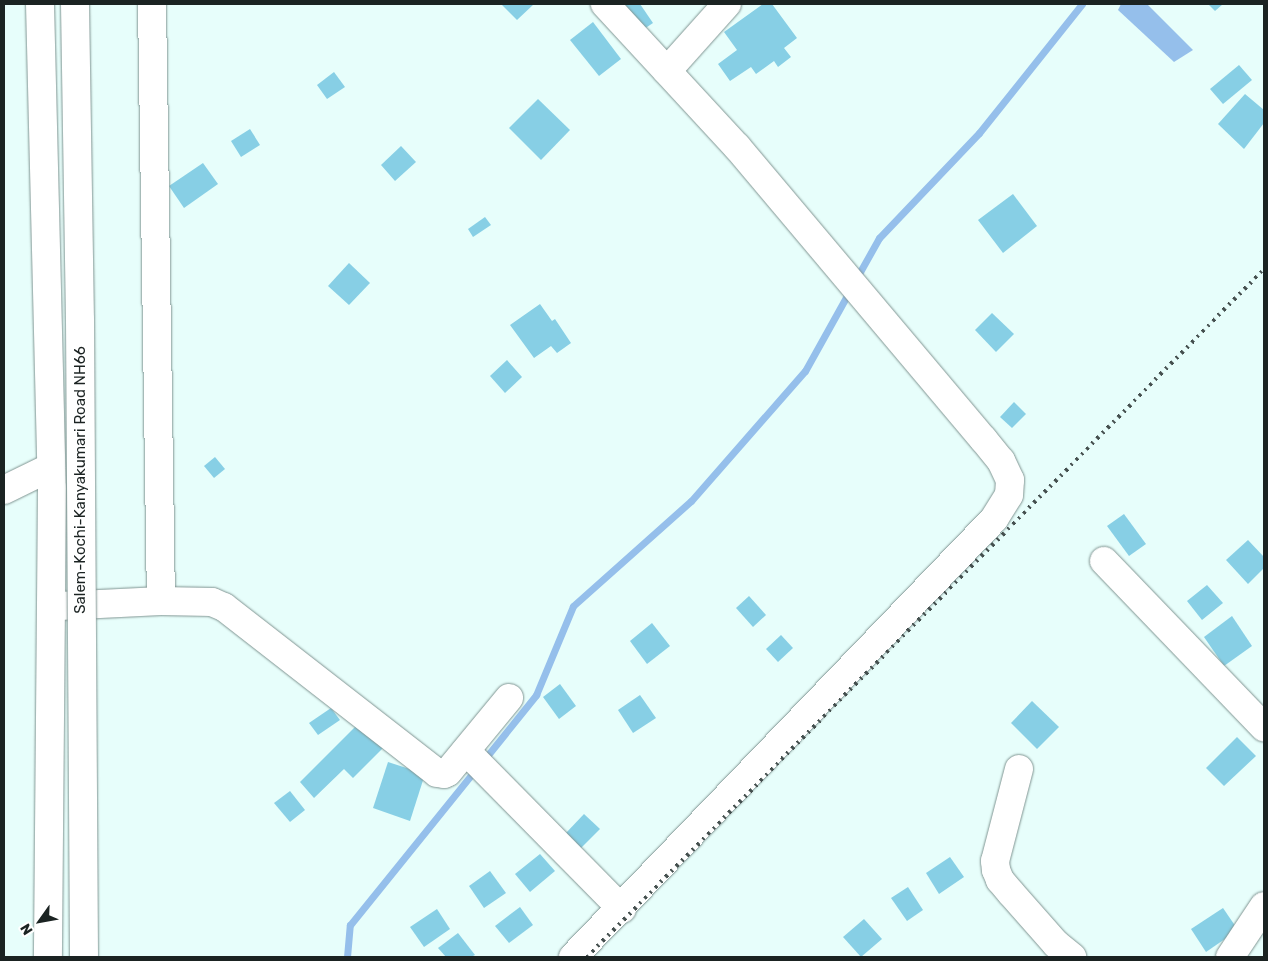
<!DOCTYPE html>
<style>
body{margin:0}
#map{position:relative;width:1268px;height:961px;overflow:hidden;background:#e7fefb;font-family:Rubik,sans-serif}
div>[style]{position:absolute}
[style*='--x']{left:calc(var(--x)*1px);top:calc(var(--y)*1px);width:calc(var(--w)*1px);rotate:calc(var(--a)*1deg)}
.water>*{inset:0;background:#95bfeb}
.stream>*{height:7px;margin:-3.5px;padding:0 3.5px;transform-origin:3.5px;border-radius:3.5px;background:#95bfeb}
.building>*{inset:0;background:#87cfe5}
.roads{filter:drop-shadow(0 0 1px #809592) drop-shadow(0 0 1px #809592)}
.minor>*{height:28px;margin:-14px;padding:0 14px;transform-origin:14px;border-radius:14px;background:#fff}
.major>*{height:28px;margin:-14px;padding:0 14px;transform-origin:14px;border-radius:14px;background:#fff}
.rail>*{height:4px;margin-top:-2px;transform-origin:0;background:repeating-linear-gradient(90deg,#444f4e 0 2.5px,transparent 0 7.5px)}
.bridges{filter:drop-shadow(0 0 1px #809592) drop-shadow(0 0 1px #809592)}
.highway-bridge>*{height:28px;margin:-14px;padding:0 14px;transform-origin:14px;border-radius:14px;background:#fff}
span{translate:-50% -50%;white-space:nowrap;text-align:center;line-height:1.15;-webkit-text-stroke:4.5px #fff;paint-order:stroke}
.street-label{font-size:15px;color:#1b2322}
.frame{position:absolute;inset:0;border:5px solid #1b2322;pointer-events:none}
.north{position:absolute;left:15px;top:896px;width:50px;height:50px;-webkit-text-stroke:4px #fff;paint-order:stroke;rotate:238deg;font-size:14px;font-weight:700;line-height:20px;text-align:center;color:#1b2322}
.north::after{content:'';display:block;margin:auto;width:18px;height:22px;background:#1b2322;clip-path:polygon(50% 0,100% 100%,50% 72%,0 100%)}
</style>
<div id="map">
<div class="water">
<i style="clip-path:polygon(1121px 4px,1147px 4px,1193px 50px,1174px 62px,1118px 10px)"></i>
</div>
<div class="stream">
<i style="--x:856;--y:279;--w:47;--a:-60.7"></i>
<i style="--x:879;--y:238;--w:145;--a:-46.4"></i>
<i style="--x:979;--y:133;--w:165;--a:-51.4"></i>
<i style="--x:483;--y:761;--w:85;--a:-51.2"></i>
<i style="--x:536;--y:695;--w:96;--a:-67.4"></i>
<i style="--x:573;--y:606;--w:158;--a:-41.7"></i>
<i style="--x:691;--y:501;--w:173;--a:-48.8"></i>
<i style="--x:805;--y:371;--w:93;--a:-60.9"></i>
<i style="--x:347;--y:957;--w:32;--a:-85"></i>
<i style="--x:350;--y:925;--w:201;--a:-51.1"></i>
</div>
<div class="building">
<i style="clip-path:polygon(501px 4px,534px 4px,517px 20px)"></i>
<i style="clip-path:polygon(626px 4px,640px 4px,653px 23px,635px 35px,618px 9px)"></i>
<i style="clip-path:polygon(763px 4px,772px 4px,797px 38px,784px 48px,791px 57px,778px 67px,774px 61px,756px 74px,751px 67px,730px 81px,718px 64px,737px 50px,724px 32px)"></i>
<i style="clip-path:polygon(1208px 4px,1223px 4px,1215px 11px)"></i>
<i style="clip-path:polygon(593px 22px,621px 59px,599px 76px,570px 40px)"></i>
<i style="clip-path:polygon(1239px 65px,1252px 80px,1223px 104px,1210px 89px)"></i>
<i style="clip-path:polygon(334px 72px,345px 87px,327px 99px,317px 85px)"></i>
<i style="clip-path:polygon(1245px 94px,1264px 110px,1264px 123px,1244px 149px,1218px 124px)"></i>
<i style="clip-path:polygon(538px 99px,570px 130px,541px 160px,509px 128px)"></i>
<i style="clip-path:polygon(250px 129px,260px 145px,241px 157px,231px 141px)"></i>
<i style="clip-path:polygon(401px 146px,416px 162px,395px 181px,381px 165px)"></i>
<i style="clip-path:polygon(203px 163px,218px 184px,184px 208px,169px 186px)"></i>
<i style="clip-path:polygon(1013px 194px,1037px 226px,1003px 253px,978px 220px)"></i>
<i style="clip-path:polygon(485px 217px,491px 225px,473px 237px,468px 229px)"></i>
<i style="clip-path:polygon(349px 263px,370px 283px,349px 305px,328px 286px)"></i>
<i style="clip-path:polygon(540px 304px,552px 321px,555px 319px,571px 343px,557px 353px,551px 346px,534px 358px,510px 325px)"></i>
<i style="clip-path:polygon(992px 313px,1014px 334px,996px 352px,975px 330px)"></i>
<i style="clip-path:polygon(507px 360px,522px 377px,505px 393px,490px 376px)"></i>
<i style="clip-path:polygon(1014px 402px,1026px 414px,1012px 428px,1000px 417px)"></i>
<i style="clip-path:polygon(215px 457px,225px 469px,214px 478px,204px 466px)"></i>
<i style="clip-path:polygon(1124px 514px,1146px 544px,1129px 556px,1107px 526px)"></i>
<i style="clip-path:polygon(1248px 540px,1264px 557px,1264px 568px,1248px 584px,1226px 560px)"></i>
<i style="clip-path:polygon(1207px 585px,1223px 603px,1202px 620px,1187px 601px)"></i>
<i style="clip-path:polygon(749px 596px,766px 615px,753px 627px,736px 608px)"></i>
<i style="clip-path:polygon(1232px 616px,1252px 646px,1224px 666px,1204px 637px)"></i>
<i style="clip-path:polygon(652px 623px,670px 646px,647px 664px,630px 641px)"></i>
<i style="clip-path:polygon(781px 635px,793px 648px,778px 662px,766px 649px)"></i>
<i style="clip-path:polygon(560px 684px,576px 706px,559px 719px,543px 697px)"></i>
<i style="clip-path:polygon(640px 695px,656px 718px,633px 733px,618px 710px)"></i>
<i style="clip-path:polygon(1032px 701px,1059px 727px,1037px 749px,1011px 723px)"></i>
<i style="clip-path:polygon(331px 708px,340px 720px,318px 735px,309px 723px)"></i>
<i style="clip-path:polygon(360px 722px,384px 747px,353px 778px,344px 769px,314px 798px,300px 782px)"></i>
<i style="clip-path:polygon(1237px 737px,1256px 756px,1224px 786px,1206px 768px)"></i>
<i style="clip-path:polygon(388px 762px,425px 774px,410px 821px,373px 808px)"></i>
<i style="clip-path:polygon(290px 791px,305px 810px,290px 822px,274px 803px)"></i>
<i style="clip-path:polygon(584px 814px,600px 829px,580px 849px,565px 834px)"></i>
<i style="clip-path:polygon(540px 854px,555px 871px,530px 892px,515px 874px)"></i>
<i style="clip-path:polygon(950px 857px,964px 877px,939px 894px,926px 873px)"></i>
<i style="clip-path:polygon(490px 871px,506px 893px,484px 908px,469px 886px)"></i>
<i style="clip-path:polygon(908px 887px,923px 910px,907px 921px,891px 898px)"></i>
<i style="clip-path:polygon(520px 907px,533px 925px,509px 943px,495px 926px)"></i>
<i style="clip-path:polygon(1223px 908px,1238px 930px,1206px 952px,1191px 929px)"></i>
<i style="clip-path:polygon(437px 909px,450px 929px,424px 947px,410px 927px)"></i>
<i style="clip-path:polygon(864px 919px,882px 939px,861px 957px,843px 937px)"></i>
<i style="clip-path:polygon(458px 933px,475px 955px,471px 957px,446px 957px,438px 948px)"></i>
</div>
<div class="roads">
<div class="minor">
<i style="--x:40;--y:4;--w:484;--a:88.6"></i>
<i style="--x:52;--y:488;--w:469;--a:90.5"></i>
<i style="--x:152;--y:4;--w:597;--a:89.14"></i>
<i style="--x:667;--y:71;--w:90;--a:-48.2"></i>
<i style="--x:4;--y:490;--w:52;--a:-26.1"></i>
<i style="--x:1104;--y:561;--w:231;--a:46.1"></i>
<i style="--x:59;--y:606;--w:102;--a:-2.8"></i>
<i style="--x:161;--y:601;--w:51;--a:1.1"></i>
<i style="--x:212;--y:602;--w:13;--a:23"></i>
<i style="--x:224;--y:607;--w:270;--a:37.9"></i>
<i style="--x:437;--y:773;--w:7;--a:8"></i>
<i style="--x:444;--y:774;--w:4;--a:-27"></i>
<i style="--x:448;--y:772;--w:96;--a:-50.5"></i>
<i style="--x:466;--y:751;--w:222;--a:45.4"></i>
<i style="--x:1019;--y:769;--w:95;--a:104.6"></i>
<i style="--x:995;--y:861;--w:9;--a:84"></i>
<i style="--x:996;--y:870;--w:11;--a:68"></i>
<i style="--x:1000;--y:880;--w:17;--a:50"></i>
<i style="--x:1011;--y:893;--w:68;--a:48.6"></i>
<i style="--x:1056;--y:944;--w:21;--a:39"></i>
<i style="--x:573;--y:957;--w:608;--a:-46.13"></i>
<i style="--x:994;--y:519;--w:28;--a:-58"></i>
<i style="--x:1009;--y:495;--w:15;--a:-86"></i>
<i style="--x:1010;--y:480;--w:21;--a:-115"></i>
<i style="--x:1001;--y:461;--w:28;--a:-129"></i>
<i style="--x:983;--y:439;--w:382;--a:-130.1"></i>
<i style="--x:737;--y:147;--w:195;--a:-132.7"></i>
</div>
<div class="major">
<i style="--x:1230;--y:957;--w:61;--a:-56.3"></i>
</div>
</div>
<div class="rail">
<i style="--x:587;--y:957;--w:965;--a:-45.46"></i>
</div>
<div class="bridges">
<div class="highway-bridge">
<i style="--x:75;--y:4;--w:316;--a:89.1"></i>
<i style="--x:80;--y:320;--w:637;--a:89.64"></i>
</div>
</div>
<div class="street-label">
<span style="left:81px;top:480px;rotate:-90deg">Salem-Kochi-Kanyakumari Road NH66</span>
</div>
<div class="frame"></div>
<div class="north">N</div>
</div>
